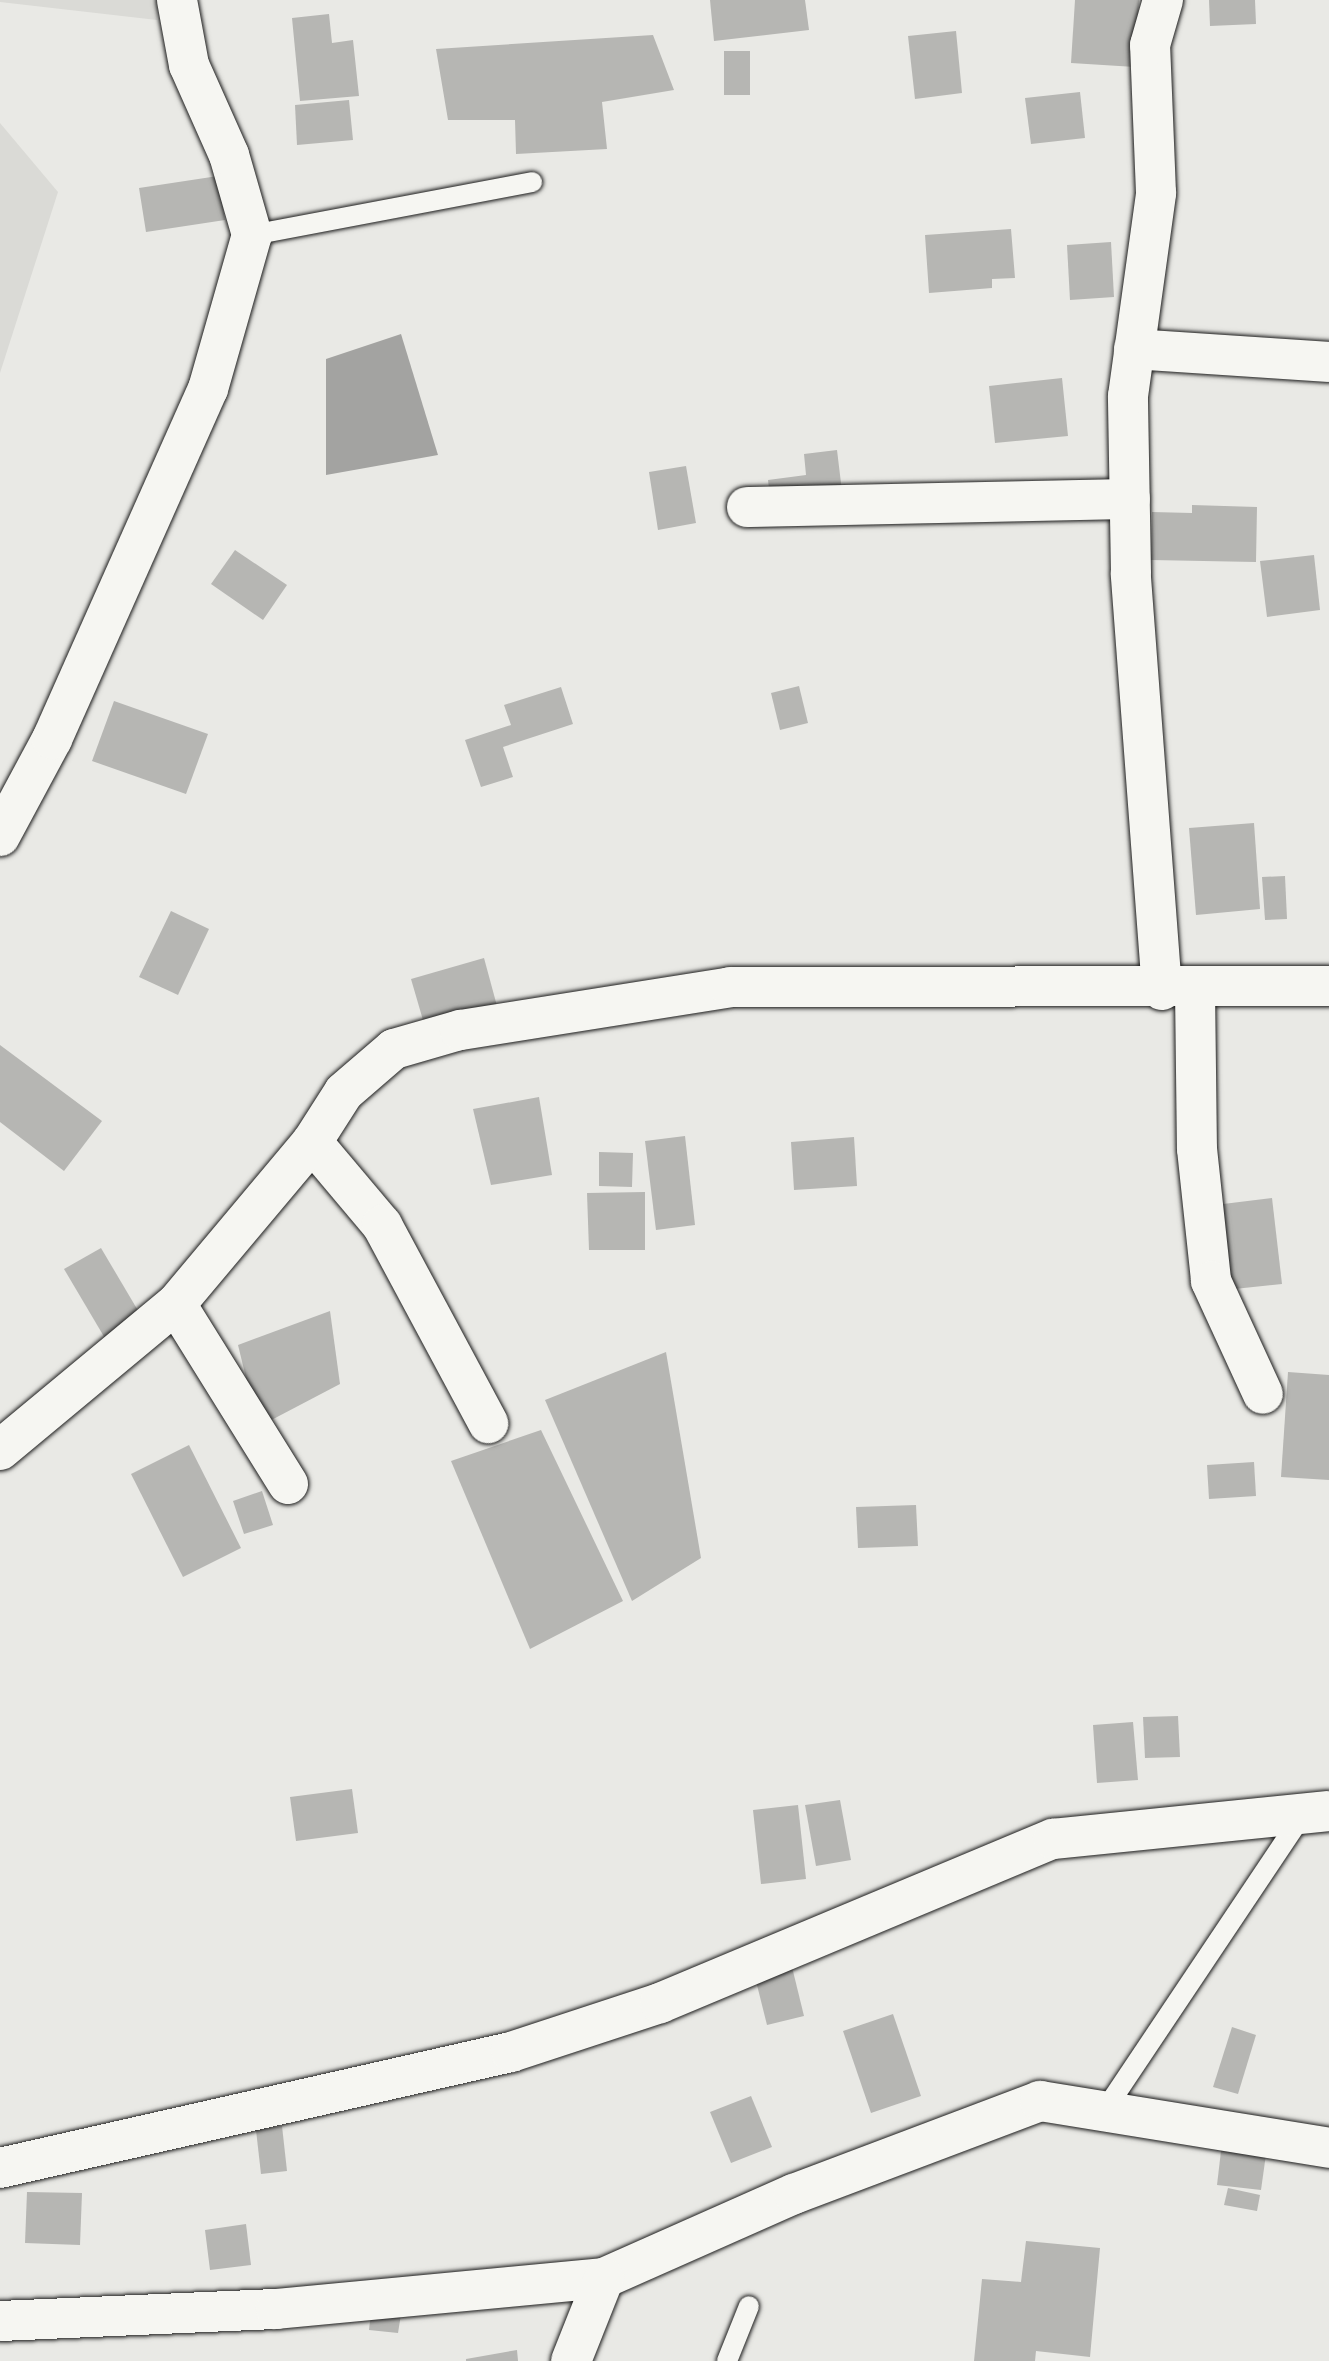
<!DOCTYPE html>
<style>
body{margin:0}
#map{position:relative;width:1329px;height:2361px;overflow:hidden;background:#e9e9e5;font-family:Kalam,sans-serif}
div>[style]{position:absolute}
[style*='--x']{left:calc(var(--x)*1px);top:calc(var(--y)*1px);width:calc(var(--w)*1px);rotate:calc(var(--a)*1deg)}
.built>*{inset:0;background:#dadad6}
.water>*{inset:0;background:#a3a3a1}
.building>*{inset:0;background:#b6b6b3}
.roads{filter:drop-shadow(0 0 2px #1c1c1c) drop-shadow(0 0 2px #1c1c1c)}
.service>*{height:20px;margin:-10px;padding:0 10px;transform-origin:10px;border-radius:10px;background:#f6f6f2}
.minor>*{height:40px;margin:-20px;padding:0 20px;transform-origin:20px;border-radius:20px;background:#f6f6f2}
span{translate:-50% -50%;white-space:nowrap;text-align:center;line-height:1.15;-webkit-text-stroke:6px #f6f6f2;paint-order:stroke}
</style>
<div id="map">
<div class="built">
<i style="clip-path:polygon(0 0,158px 0,157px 20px,0 2px)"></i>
<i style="clip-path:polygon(0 123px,58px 192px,0 373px)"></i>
</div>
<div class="water">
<i style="clip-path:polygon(401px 334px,438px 455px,326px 475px,326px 359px)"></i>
</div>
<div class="building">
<i style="clip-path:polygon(710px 0,805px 0,809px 30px,714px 41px)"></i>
<i style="clip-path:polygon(1075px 0,1139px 0,1135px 67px,1071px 63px)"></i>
<i style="clip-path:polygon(1209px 0,1255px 0,1256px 24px,1210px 26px)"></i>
<i style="clip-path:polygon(329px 14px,332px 43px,353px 40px,359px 96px,300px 101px,292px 18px)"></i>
<i style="clip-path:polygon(956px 31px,962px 93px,915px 99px,908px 36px)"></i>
<i style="clip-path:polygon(653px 35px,674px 90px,602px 102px,607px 149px,516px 154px,515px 120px,448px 120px,436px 49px)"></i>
<i style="clip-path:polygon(724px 51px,750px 51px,750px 95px,724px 95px)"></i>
<i style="clip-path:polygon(1080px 92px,1085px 138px,1031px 144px,1025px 98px)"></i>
<i style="clip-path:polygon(349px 100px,353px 140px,297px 145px,295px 105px)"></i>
<i style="clip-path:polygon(218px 176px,225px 220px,146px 232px,139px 188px)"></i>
<i style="clip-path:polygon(1011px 229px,1015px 278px,992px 279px,992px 288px,929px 293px,925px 235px)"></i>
<i style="clip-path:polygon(1111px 242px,1114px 297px,1070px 300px,1067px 245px)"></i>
<i style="clip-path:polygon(1062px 378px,1068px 436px,995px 443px,989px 386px)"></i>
<i style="clip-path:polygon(837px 450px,845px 516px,773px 525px,768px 480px,806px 475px,804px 454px)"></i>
<i style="clip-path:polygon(686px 466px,696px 523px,658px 530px,649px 472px)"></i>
<i style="clip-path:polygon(1192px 505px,1257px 507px,1256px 562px,1151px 560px,1152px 512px,1192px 513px)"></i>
<i style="clip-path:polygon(235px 550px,287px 585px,263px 620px,211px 584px)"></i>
<i style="clip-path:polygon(1314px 555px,1320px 610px,1267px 617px,1260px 561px)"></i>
<i style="clip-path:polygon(799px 686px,808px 723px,780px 730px,771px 693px)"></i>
<i style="clip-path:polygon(561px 687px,573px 724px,503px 747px,513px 777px,481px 787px,465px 740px,511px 725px,504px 705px)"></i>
<i style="clip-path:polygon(114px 701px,208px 734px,186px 794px,92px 761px)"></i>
<i style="clip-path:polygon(1254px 823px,1260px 909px,1196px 915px,1189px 828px)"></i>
<i style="clip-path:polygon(1285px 876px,1287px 919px,1265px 920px,1262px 877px)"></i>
<i style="clip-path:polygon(171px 911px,209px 929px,178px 995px,139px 977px)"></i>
<i style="clip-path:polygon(484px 958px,497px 1006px,425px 1027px,411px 979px)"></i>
<i style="clip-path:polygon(0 1045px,102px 1121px,64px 1171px,0 1122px)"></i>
<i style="clip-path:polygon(539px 1097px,552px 1175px,491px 1185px,473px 1109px)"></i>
<i style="clip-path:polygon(685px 1136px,695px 1225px,656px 1230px,645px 1141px)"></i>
<i style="clip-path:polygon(854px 1137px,857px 1186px,794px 1190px,791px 1142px)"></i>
<i style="clip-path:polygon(599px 1152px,633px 1153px,632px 1187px,599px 1186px)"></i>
<i style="clip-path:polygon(645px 1192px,645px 1250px,589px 1250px,587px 1193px)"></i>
<i style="clip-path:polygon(1272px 1198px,1282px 1284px,1225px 1290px,1215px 1205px)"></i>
<i style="clip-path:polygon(101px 1248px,143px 1319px,106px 1340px,64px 1269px)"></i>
<i style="clip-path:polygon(330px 1311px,340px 1384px,258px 1427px,238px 1345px)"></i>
<i style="clip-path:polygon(666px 1352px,701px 1558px,632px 1601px,545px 1400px)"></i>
<i style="clip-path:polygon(1288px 1372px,1329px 1375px,1329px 1480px,1281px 1477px)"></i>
<i style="clip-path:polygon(541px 1430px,623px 1601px,530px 1649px,451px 1461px)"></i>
<i style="clip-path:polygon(189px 1445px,241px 1548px,183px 1577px,131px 1474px)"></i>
<i style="clip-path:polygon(1254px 1462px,1256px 1496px,1209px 1499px,1207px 1465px)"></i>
<i style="clip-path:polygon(262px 1491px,273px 1525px,244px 1534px,233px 1501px)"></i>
<i style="clip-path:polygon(916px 1505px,918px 1546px,858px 1548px,856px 1507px)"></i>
<i style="clip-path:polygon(1178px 1716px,1180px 1757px,1145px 1758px,1143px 1717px)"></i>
<i style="clip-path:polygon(1133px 1722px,1138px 1780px,1097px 1783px,1093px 1725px)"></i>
<i style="clip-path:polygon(352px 1789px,358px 1833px,296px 1841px,290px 1797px)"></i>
<i style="clip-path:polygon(840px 1800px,851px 1860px,816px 1866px,805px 1805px)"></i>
<i style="clip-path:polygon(798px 1805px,806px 1879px,761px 1884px,753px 1810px)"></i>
<i style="clip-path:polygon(792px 1967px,804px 2016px,767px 2025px,755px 1977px)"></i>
<i style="clip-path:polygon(893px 2014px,921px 2096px,871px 2113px,843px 2031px)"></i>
<i style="clip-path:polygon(1232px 2027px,1256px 2035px,1238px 2094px,1213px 2087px)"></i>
<i style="clip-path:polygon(751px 2096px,772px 2147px,731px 2163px,710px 2112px)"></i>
<i style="clip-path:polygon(282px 2126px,287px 2171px,261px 2174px,256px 2130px)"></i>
<i style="clip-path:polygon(1223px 2134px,1268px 2140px,1261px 2190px,1217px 2185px)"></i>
<i style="clip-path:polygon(1228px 2188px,1260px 2195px,1257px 2211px,1224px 2205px)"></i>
<i style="clip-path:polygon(27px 2192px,82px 2193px,80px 2245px,25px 2243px)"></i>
<i style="clip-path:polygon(246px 2224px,251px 2265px,210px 2270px,205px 2230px)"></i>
<i style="clip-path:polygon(1026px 2241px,1100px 2248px,1090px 2357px,1036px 2351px,1035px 2361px,974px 2361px,982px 2279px,1021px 2282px)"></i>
<i style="clip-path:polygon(372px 2304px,402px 2308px,398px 2333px,369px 2330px)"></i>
<i style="clip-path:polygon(517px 2350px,518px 2361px,466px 2361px,466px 2359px)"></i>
</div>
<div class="roads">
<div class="service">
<i style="--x:252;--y:235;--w:285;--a:-10.7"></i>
<i style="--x:1107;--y:2107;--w:354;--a:-56.2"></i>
<i style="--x:727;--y:2361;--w:59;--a:-68.2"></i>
</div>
<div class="minor">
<i style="--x:1134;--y:349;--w:195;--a:3.8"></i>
<i style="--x:747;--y:507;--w:383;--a:-1.2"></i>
<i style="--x:0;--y:836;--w:110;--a:-61.8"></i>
<i style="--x:52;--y:739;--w:383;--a:-66"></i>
<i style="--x:208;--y:389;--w:160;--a:-74.1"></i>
<i style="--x:252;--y:235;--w:83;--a:-106"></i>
<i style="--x:229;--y:155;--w:98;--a:-114"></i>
<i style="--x:189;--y:65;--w:66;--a:-100.5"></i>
<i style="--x:1195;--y:989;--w:160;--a:89.3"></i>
<i style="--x:1197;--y:1149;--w:133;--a:83.9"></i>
<i style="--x:1211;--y:1281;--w:124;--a:65.3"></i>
<i style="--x:1162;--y:990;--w:418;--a:-94.3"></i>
<i style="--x:1131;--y:573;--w:177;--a:-91"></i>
<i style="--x:1128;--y:396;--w:205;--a:-82.1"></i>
<i style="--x:1156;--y:193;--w:148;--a:-92.3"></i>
<i style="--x:1150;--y:45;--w:47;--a:-73.9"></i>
<i style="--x:312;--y:1142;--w:109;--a:49.9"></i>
<i style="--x:382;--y:1225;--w:225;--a:61.8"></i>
<i style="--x:176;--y:1304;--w:212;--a:58.1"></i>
<i style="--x:0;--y:1450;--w:229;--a:-39.7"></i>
<i style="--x:176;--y:1304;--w:212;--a:-50"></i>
<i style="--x:312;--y:1142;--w:59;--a:-57.4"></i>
<i style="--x:344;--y:1092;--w:66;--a:-40.7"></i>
<i style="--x:394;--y:1049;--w:69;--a:-16.1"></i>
<i style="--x:460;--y:1030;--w:273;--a:-9"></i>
<i style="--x:730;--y:987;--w:599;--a:-0.1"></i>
<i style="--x:0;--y:2168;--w:524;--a:-12.79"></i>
<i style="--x:511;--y:2052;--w:157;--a:-18.2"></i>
<i style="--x:660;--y:2003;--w:426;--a:-22.7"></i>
<i style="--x:1053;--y:1839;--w:277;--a:-5.8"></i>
<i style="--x:0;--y:2321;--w:276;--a:-2.5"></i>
<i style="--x:276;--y:2309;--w:329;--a:-5.4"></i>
<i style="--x:604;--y:2278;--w:208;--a:-23.9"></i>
<i style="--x:794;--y:2194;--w:263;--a:-20.7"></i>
<i style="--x:1040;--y:2101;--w:293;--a:9.2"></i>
<i style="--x:571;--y:2361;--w:89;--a:-68.3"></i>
</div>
</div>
</div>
